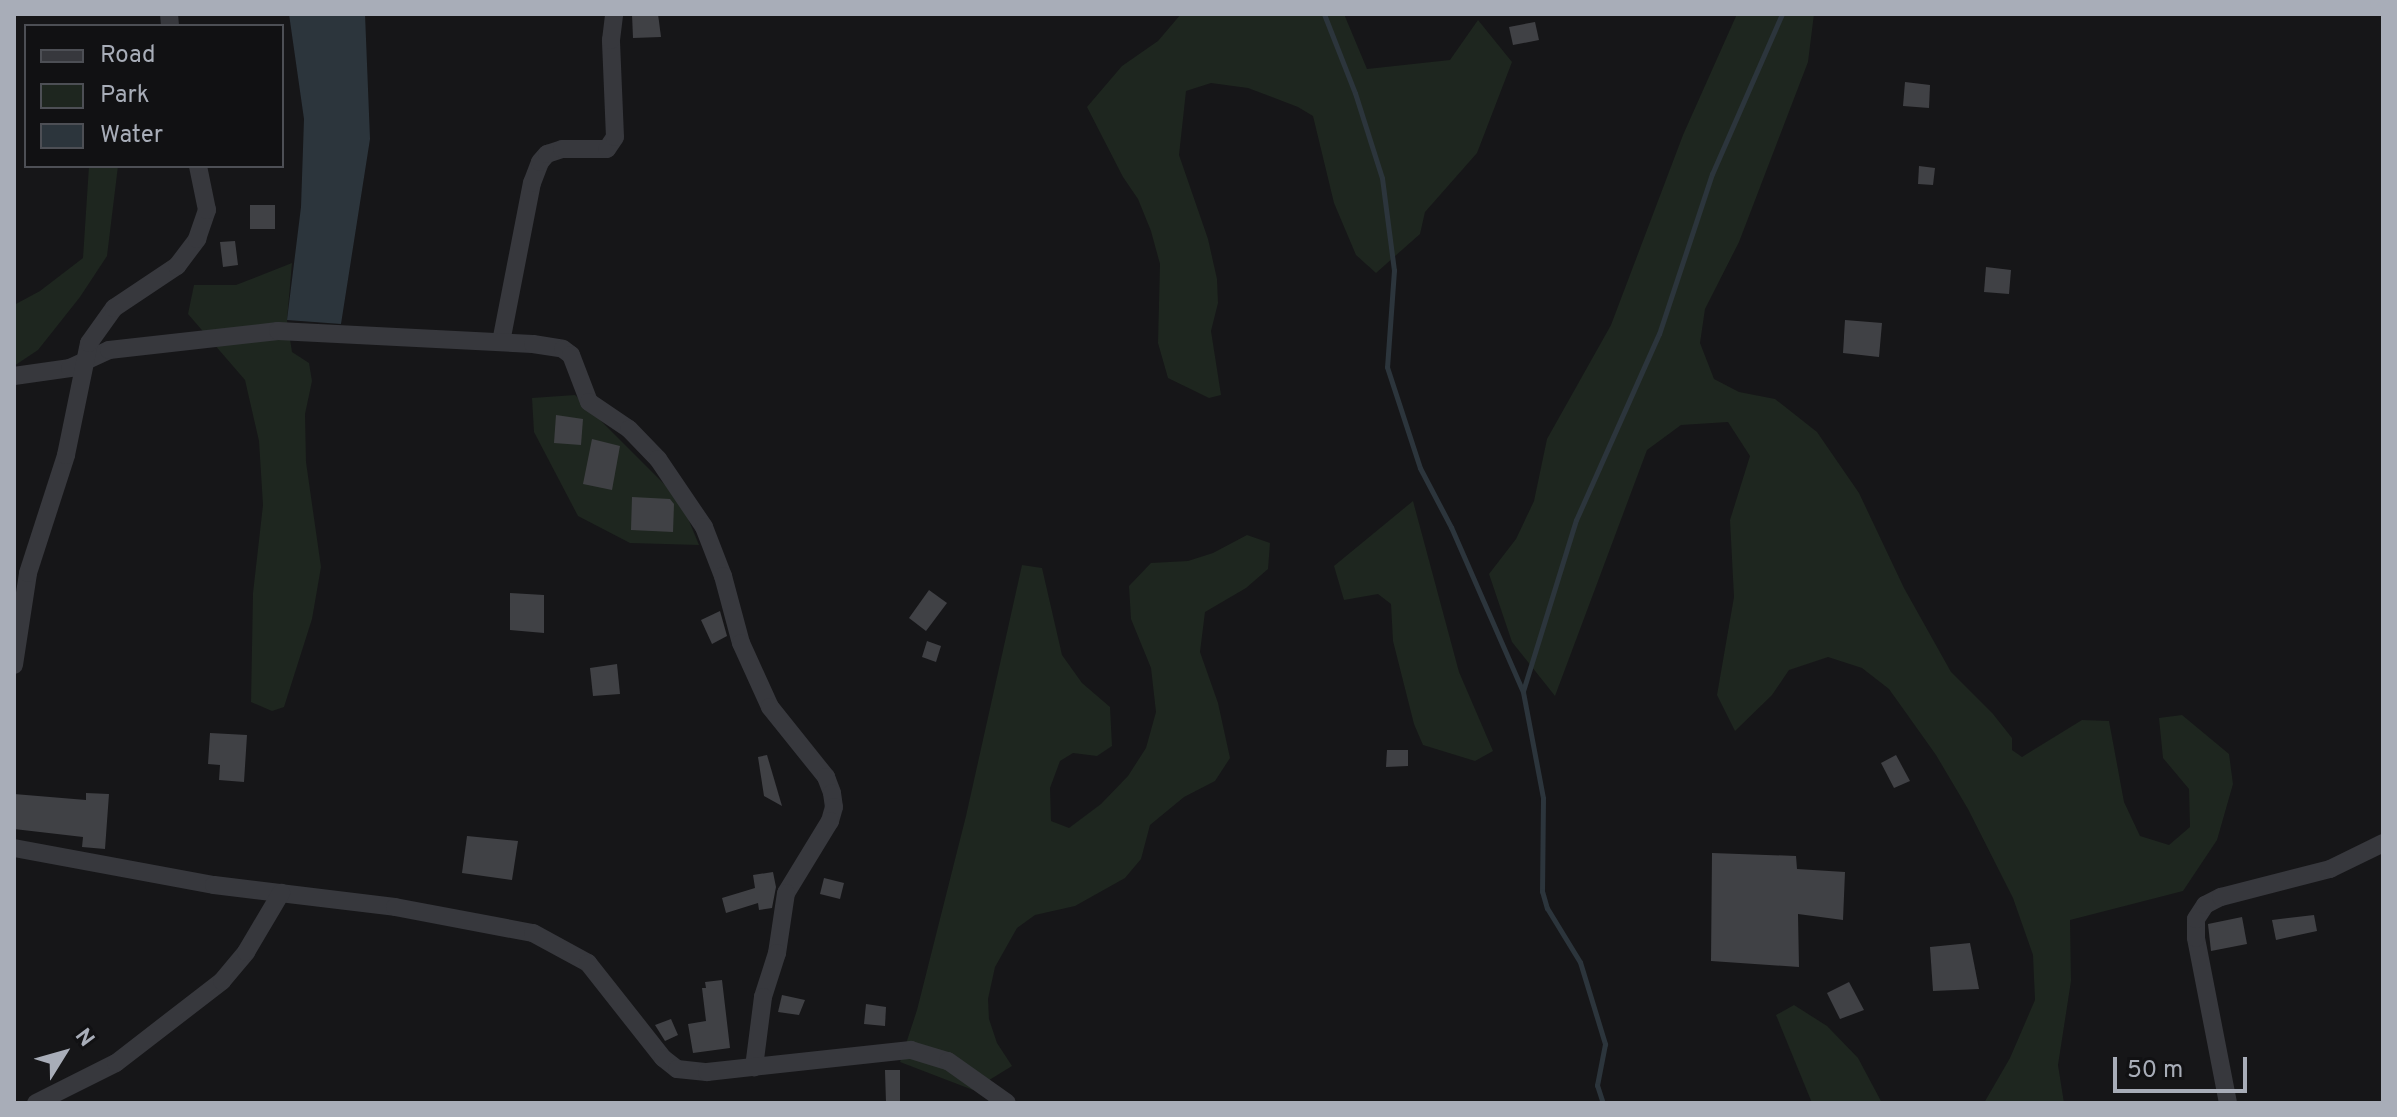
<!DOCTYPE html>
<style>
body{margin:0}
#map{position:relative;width:2397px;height:1117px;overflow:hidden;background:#161618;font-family:Overpass,sans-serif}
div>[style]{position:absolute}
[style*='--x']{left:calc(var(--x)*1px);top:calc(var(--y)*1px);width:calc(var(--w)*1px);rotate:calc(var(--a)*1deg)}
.green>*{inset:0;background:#1e261f}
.water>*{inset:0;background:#2c353c}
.stream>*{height:5px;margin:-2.5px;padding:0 2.5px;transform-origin:2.5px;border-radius:2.5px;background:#2c353c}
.building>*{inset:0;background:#404145}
.minor>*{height:18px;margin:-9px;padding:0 9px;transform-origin:9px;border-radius:9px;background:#37383d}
span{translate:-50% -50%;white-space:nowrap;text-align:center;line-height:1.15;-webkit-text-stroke:6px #111113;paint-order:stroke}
.frame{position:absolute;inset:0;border:16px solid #a8adb8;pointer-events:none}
.legend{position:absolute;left:24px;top:24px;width:260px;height:144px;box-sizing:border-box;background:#111113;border:2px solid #4d4f55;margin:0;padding:10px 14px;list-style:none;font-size:24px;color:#a8adb8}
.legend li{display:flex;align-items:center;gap:16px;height:40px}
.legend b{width:40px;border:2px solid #4d4f55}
.north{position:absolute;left:24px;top:1013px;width:80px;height:80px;-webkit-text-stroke:6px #111113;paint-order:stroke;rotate:53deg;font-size:22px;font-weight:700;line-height:32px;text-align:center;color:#a8adb8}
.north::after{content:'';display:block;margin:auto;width:28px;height:36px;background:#a8adb8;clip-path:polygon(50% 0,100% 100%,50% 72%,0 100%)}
.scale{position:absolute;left:2113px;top:1057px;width:134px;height:36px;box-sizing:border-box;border:4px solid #a8adb8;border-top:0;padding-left:10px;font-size:24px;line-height:28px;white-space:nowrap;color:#a8adb8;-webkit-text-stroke:6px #111113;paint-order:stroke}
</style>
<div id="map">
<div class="green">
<i style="clip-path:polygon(1181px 14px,1344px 14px,1367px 69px,1450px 60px,1478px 20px,1512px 62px,1477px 153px,1425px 212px,1420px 234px,1376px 273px,1356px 255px,1334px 203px,1313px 116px,1298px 107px,1248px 88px,1211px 83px,1186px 91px,1179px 155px,1208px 239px,1217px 279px,1218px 303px,1211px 331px,1221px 395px,1209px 398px,1168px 378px,1158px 343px,1160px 264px,1151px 231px,1138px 199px,1123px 177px,1087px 107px,1122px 66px,1158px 41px)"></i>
<i style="clip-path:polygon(1737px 14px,1814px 14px,1808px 62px,1739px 242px,1705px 309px,1700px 343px,1714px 379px,1739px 392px,1775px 399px,1817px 432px,1859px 493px,1904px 588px,1951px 672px,1993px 714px,2012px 738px,2012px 750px,2022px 757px,2082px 720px,2109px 721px,2124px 802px,2140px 836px,2169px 845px,2190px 827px,2189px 789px,2163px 758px,2159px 718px,2182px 715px,2229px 754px,2233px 784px,2217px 840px,2183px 891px,2070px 920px,2071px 981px,2058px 1065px,2064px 1103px,1984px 1103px,2010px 1058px,2035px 1000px,2033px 955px,2013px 898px,1968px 809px,1936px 755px,1889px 689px,1862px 668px,1828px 657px,1789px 670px,1772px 695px,1735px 731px,1717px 695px,1734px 597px,1730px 520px,1750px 456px,1728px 422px,1681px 425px,1647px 450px,1555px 696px,1512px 642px,1489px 574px,1516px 539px,1534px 501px,1547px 439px,1611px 325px,1683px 135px)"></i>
<i style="clip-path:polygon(89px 166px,118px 166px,107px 256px,80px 297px,38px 350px,14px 366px,14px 305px,40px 291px,83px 258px)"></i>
<i style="clip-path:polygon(292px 263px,287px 320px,292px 352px,309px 363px,312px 381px,305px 414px,306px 462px,321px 567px,312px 619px,284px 707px,272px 711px,251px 702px,253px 593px,263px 505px,259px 441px,245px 380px,188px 314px,194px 285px,236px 285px)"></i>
<i style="clip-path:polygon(575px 395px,666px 486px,685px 511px,699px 545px,630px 543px,578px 516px,534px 432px,532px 398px)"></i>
<i style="clip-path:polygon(1413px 501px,1459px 672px,1493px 751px,1475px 761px,1423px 745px,1414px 724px,1393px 641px,1391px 604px,1378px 594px,1344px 600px,1334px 566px)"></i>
<i style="clip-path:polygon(1247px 535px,1270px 543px,1268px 569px,1246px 588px,1205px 612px,1200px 652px,1218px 703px,1230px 758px,1215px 781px,1184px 797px,1150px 825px,1141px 859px,1125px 878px,1075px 906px,1035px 915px,1017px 928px,995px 967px,988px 999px,989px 1019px,997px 1043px,1012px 1066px,973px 1090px,900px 1062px,917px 1010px,966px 816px,1022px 565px,1042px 568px,1062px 655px,1082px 683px,1110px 707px,1112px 746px,1097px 756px,1073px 753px,1060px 761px,1050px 788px,1051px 821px,1069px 828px,1101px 804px,1128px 776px,1146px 748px,1156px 712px,1151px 668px,1131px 619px,1129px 586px,1151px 563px,1188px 561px,1213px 553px)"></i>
<i style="clip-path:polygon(1794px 1005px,1827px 1026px,1858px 1058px,1882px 1103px,1812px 1103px,1776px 1015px)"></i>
</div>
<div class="water">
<i style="clip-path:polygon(289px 14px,365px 14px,370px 139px,341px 324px,287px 320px,301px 207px,304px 119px)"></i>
</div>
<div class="stream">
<i style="--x:1324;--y:14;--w:85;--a:68.6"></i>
<i style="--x:1355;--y:93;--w:89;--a:72.4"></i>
<i style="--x:1382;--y:178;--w:93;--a:82.6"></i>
<i style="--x:1394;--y:270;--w:97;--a:94.1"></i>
<i style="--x:1387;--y:367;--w:106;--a:71.9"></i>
<i style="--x:1420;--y:468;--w:67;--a:62.3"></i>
<i style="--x:1451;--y:527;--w:180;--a:66.4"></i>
<i style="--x:1523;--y:692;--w:108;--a:79.3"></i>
<i style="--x:1543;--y:798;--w:93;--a:90.6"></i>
<i style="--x:1542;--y:891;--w:18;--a:74"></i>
<i style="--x:1547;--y:908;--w:63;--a:58.6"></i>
<i style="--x:1580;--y:962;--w:86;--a:73"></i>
<i style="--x:1605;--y:1044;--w:42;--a:101"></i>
<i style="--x:1597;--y:1085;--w:19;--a:72"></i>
<i style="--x:1523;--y:691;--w:179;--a:-72.8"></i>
<i style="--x:1576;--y:520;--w:204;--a:-66"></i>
<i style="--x:1659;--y:334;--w:169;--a:-71.7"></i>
<i style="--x:1712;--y:174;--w:175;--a:-66.4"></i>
</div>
<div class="building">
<i style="clip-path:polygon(632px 14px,658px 14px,661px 37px,633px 38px)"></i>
<i style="clip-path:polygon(1535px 22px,1539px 40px,1513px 45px,1509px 27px)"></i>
<i style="clip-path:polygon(1905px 82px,1930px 85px,1929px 108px,1903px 106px)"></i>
<i style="clip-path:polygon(1919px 166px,1935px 168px,1933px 185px,1918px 184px)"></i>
<i style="clip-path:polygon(250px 205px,275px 205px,275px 229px,250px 229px)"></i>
<i style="clip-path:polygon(235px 241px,238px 265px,223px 267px,220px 242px)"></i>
<i style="clip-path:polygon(1986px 267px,2011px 270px,2009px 294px,1984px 292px)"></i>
<i style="clip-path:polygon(1845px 320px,1882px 323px,1879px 357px,1843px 353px)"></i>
<i style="clip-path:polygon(556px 415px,583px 419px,581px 445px,554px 443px)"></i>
<i style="clip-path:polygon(592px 439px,620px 446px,612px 490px,583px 484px)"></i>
<i style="clip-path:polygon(632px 497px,670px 499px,674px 504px,673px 532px,631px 530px)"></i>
<i style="clip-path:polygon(929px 590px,947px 603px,926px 631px,909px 618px)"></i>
<i style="clip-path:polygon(510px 593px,544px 595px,544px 633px,510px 630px)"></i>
<i style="clip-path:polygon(720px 611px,727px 636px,712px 644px,701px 620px)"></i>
<i style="clip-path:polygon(927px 641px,941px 646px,936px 662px,922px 657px)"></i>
<i style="clip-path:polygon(617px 664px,620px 694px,593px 696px,590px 668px)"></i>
<i style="clip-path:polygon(210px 733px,247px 735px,244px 782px,219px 780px,220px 765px,208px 764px)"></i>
<i style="clip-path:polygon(1387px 750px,1408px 750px,1408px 766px,1386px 767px)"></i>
<i style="clip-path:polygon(767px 755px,782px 806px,764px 796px,758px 757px)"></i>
<i style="clip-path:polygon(1896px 755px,1910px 781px,1894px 788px,1881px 763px)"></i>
<i style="clip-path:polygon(86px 793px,109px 794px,105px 849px,82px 847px,83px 837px,14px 829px,14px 794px,86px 800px)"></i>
<i style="clip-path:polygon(467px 836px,518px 841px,512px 880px,462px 873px)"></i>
<i style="clip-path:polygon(1712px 853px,1796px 856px,1797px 869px,1845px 872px,1843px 920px,1798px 914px,1799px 967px,1711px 961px)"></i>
<i style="clip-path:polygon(773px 872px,776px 887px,772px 908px,759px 910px,758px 903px,726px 913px,722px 898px,755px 888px,753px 875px)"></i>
<i style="clip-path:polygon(824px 878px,844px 883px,840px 899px,820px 894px)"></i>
<i style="clip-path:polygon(2314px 915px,2317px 931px,2276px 940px,2272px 920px)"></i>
<i style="clip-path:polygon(2242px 917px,2247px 944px,2211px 951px,2208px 924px)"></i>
<i style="clip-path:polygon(1970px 943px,1979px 989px,1933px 991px,1930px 947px)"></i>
<i style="clip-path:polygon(722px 980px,730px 1048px,693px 1053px,688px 1024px,706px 1021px,702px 988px,706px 988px,705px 982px)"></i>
<i style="clip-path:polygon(1849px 982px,1864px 1010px,1840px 1019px,1827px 993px)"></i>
<i style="clip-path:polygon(782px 995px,805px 1000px,799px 1015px,778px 1012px)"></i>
<i style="clip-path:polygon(866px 1004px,886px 1007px,885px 1026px,864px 1024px)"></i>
<i style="clip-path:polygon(671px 1019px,678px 1035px,665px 1041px,655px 1025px)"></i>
<i style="clip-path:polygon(885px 1070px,900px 1070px,900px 1103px,886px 1103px)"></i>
</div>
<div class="minor">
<i style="--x:169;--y:14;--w:12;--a:85"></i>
<i style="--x:501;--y:342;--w:162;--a:-79"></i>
<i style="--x:532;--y:183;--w:22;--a:-69"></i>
<i style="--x:540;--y:162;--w:11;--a:-49"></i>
<i style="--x:547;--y:154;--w:16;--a:-18"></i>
<i style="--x:562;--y:149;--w:45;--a:0"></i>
<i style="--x:607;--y:149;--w:14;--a:-56"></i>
<i style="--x:615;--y:137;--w:97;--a:-92.4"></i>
<i style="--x:611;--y:40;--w:26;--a:-83"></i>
<i style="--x:14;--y:376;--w:57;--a:-8.1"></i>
<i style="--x:70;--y:368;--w:43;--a:-24.8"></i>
<i style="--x:109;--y:350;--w:170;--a:-6.4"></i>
<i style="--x:278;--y:331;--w:255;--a:2.9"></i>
<i style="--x:533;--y:344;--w:30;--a:9"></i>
<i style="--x:563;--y:349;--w:10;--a:37"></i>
<i style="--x:571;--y:355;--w:50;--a:69"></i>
<i style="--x:589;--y:402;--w:48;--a:34"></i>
<i style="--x:629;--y:429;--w:42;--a:46"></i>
<i style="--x:658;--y:459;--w:82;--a:55.9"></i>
<i style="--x:704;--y:527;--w:53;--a:68.8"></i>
<i style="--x:723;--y:576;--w:69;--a:75"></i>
<i style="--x:741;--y:643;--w:70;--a:65.6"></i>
<i style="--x:770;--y:707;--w:90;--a:51.3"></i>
<i style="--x:826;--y:777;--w:17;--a:69"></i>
<i style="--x:832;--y:793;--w:14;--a:82"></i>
<i style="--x:834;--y:807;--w:15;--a:106"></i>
<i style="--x:830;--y:821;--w:84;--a:121.4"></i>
<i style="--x:786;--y:893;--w:61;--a:98.5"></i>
<i style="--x:777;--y:953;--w:46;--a:107.7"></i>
<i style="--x:763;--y:997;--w:71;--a:97.3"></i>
<i style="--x:14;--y:665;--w:93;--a:-81.3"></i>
<i style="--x:28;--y:573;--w:124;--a:-72.1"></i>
<i style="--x:66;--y:455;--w:114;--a:-78.4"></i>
<i style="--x:89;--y:343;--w:43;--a:-54.5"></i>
<i style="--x:114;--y:308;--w:76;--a:-33.7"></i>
<i style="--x:177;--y:266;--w:34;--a:-53"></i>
<i style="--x:197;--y:239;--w:31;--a:-71"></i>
<i style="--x:207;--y:210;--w:45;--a:-101.6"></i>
<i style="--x:14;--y:848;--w:203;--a:10.5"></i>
<i style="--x:214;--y:885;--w:182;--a:6.9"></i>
<i style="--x:395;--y:907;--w:140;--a:10.7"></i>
<i style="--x:533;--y:933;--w:63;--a:28.6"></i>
<i style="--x:588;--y:963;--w:121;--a:51.7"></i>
<i style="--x:663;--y:1058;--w:18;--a:38"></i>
<i style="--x:677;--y:1069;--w:30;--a:6"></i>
<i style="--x:707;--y:1072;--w:205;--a:-6.2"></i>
<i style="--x:911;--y:1050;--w:39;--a:17"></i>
<i style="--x:948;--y:1061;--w:72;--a:35.4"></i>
<i style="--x:36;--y:1103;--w:89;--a:-26.6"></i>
<i style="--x:116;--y:1063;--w:134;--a:-37.7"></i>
<i style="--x:222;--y:981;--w:38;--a:-50"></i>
<i style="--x:246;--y:952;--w:69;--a:-59.3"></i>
<i style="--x:2228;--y:1103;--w:168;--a:-101"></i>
<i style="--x:2196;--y:938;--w:19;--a:-90"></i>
<i style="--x:2196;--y:919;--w:17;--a:-57"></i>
<i style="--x:2205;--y:905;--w:18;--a:-27"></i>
<i style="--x:2221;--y:897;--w:113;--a:-14.4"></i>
<i style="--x:2330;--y:869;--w:59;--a:-26.1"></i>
</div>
<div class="frame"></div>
<ul class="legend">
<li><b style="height:10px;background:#37383d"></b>Road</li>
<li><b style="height:22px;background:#1e261f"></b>Park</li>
<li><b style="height:22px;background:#2c353c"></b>Water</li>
</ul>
<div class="north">N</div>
<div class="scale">50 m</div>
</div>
